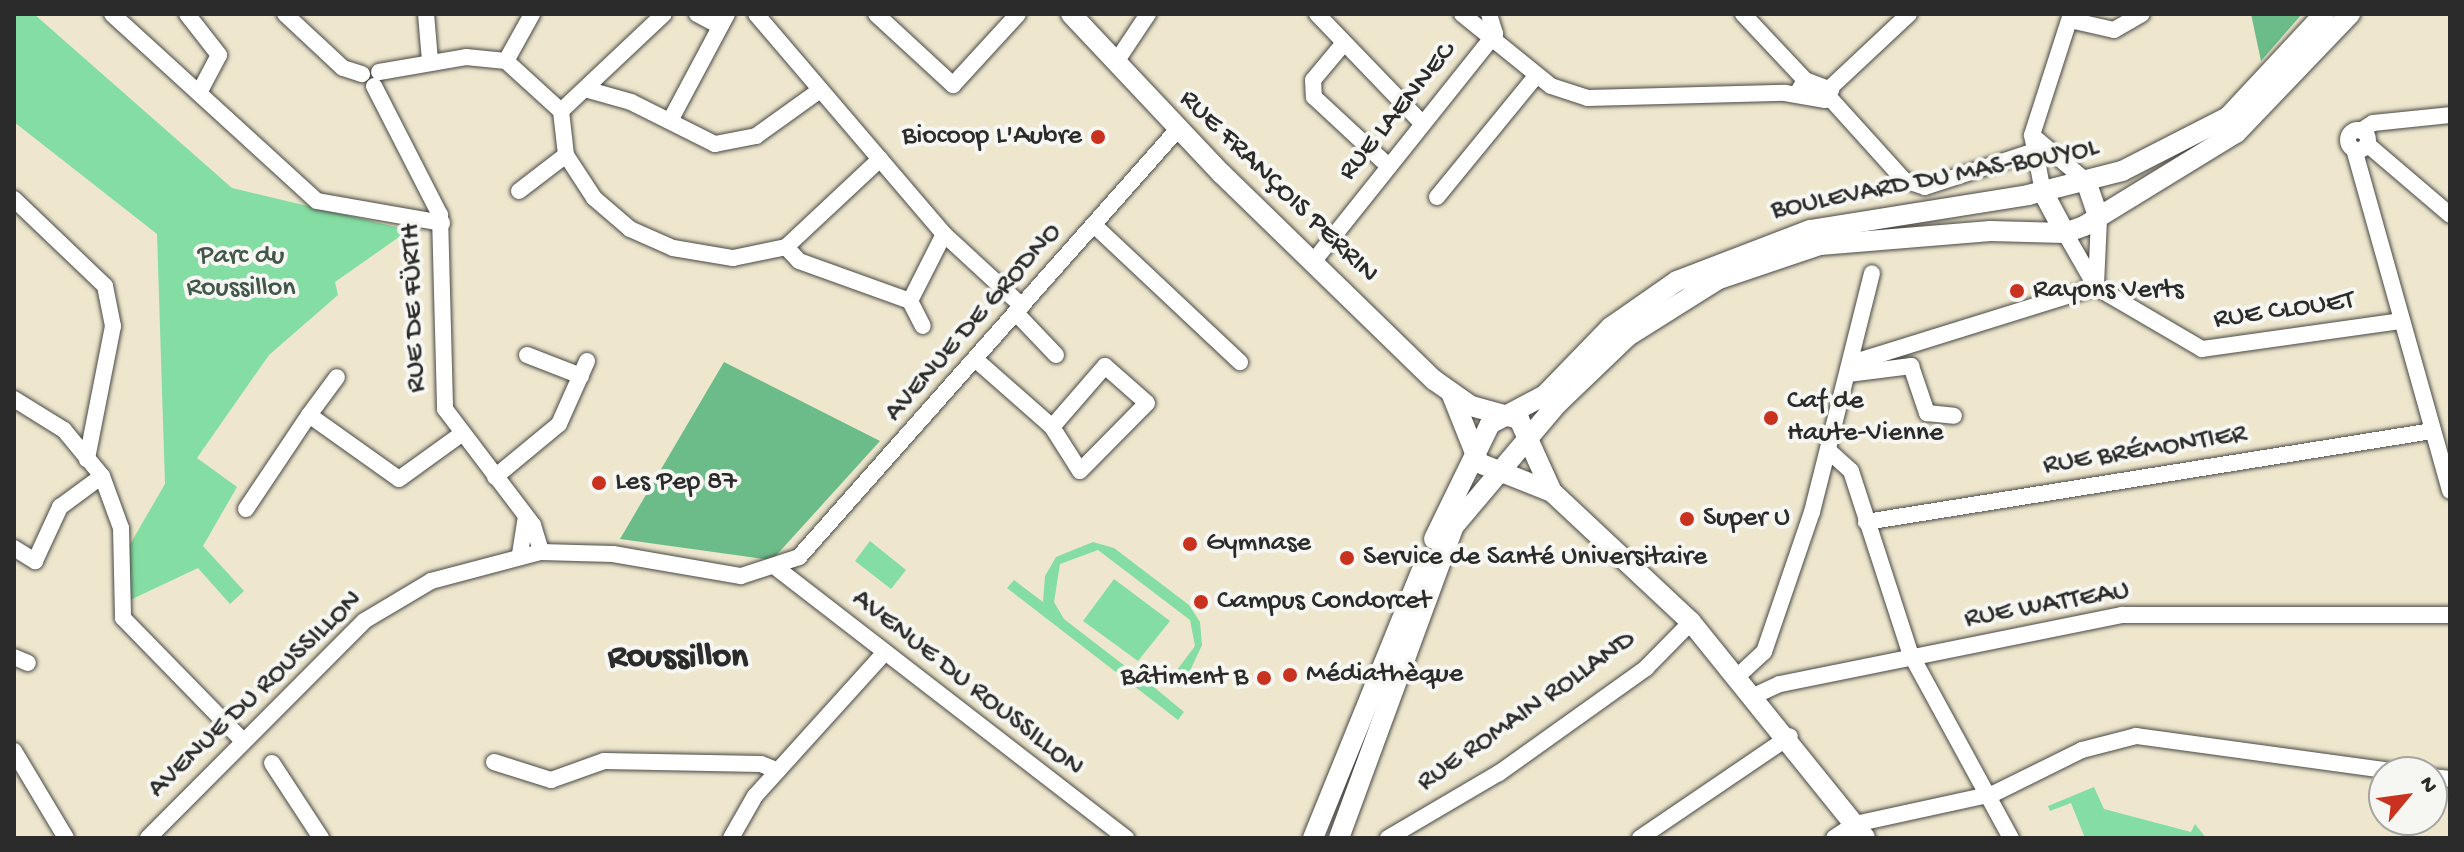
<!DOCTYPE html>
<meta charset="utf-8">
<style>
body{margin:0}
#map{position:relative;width:2464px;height:852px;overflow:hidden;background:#eee7ce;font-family:"Gochi Hand",sans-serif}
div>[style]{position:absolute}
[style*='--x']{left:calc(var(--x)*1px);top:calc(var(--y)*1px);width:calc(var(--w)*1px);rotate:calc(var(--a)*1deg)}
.green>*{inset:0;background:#84dda3}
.forest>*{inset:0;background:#6bbc89}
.roads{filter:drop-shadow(0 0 2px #484743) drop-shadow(0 0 2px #484743)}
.minor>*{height:16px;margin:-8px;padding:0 8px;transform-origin:8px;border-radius:8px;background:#fff}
.minor>.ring{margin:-8px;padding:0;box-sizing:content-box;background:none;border:16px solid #fff;border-radius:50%}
.major>*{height:20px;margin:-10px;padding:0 10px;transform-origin:10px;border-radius:10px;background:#fff}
.dots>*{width:22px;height:22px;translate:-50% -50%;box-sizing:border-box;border:4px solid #f6f6f2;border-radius:50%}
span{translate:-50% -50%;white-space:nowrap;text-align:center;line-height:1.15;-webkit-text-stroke:8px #f6f6f2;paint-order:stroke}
.street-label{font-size:28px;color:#2b2b2b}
.poi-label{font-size:28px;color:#2b2b2b}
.right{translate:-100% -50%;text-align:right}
.left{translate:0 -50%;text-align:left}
.park-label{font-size:28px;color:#415849}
.district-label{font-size:36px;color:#2b2b2b;font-weight:700}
.frame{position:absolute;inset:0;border:16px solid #2b2b2b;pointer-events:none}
.north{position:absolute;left:2368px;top:756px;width:80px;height:80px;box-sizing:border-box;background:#f6f6f2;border:2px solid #a5a5a2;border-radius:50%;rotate:61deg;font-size:22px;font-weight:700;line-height:32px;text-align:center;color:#2b2b2b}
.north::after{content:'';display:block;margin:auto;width:28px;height:36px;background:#c8321e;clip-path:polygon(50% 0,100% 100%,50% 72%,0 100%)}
</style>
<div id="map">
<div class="green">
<i style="clip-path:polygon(14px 14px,34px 14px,232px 188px,409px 230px,335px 282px,338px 295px,269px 355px,197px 458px,237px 487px,203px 546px,244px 591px,230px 604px,198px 568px,128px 601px,129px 546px,165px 484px,157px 234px,14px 122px)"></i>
<i style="clip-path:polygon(870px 541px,906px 570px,891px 589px,855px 561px)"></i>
<i style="clip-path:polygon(evenodd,1093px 542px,1114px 548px,1189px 605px,1200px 622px,1202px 645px,1189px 673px,1155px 688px,1184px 712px,1178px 720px,1007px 588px,1014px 580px,1043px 602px,1045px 576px,1056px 557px,1093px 542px,1098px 550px,1190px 620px,1195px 646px,1174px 674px,1134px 673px,1064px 619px,1054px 602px,1060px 564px,1098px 550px)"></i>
<i style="clip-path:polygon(1114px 579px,1170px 621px,1138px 661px,1083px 621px)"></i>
<i style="clip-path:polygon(2094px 787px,2104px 809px,2191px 832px,2195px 824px,2206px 838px,2085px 838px,2071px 803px,2050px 811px,2048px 806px)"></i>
</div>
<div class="forest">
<i style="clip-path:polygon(2251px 14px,2302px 14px,2261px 61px)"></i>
<i style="clip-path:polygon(724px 362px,880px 441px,772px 560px,620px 539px)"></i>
</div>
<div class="roads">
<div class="minor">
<i style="--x:112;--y:14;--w:277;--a:42.4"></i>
<i style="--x:317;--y:201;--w:127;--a:10"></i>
<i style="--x:187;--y:14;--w:52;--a:52"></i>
<i style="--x:219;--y:55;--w:43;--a:117.8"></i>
<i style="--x:285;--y:14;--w:79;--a:43"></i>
<i style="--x:343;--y:68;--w:20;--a:18"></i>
<i style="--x:426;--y:14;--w:47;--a:85.1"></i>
<i style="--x:697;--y:14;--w:26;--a:28"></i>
<i style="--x:756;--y:14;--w:289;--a:49.5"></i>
<i style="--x:944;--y:234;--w:106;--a:42.7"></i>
<i style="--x:876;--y:14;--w:105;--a:42.7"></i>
<i style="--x:953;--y:85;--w:96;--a:-47.5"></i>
<i style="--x:1317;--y:14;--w:150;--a:46.1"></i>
<i style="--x:1462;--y:14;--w:114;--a:39"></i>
<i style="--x:1551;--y:86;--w:39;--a:18"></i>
<i style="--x:1588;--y:98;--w:197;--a:-1.5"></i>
<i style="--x:1785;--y:93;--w:41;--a:9.9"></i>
<i style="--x:1825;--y:100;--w:12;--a:-59"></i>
<i style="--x:1831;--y:90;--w:28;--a:-159"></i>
<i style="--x:1805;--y:80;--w:16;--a:120"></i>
<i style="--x:1489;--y:14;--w:21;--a:73"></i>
<i style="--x:1743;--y:14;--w:91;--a:46.8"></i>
<i style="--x:2070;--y:20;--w:45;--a:12.8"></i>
<i style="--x:2114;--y:30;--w:32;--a:-30"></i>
<i style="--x:1344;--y:43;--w:48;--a:130"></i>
<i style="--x:1313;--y:80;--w:17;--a:87"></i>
<i style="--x:1314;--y:97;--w:98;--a:42.9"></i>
<i style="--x:506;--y:61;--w:74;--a:42.3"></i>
<i style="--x:1116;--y:62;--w:58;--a:-56.3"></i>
<i style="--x:379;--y:72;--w:88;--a:-9.8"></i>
<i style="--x:466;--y:57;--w:40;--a:5.7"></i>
<i style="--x:506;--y:61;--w:54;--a:-61"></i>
<i style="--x:374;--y:86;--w:145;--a:62.9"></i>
<i style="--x:440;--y:215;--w:194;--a:88.5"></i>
<i style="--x:445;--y:409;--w:146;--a:52.8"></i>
<i style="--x:533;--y:525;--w:28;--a:73"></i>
<i style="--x:1830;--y:88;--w:108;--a:-43.1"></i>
<i style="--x:585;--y:89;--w:48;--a:15.8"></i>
<i style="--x:631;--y:102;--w:94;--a:26.6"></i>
<i style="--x:715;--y:144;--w:42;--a:-11"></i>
<i style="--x:756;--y:136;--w:79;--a:-35.7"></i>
<i style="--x:1829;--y:97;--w:112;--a:47.9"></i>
<i style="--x:1904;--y:180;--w:22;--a:18"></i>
<i style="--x:1925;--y:187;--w:116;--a:-18.1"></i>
<i style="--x:561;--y:111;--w:44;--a:83.5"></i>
<i style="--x:566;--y:155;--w:51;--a:56.9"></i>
<i style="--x:594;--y:198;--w:48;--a:40.7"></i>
<i style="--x:630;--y:229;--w:47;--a:23.8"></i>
<i style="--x:673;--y:248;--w:61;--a:9.5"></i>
<i style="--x:733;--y:258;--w:54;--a:-11.7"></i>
<i style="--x:786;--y:247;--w:129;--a:-43.1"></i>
<i style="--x:561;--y:111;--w:141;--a:-43.3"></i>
<i style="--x:671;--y:119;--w:119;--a:-61.9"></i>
<i class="ring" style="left:2348px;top:130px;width:4px;height:4px"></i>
<i style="--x:2361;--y:131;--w:14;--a:-34"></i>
<i style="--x:2373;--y:123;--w:77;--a:-5.9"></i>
<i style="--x:2033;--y:136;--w:70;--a:40.3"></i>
<i style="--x:2367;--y:144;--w:109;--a:40.5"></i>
<i style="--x:2354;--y:149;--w:355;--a:74.3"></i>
<i style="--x:519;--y:191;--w:59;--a:-37.5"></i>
<i style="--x:2043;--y:192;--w:58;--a:-100.9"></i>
<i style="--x:2032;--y:135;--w:127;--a:-72.1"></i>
<i style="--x:1437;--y:197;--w:156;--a:-50.7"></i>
<i style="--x:14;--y:199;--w:126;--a:43.7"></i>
<i style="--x:105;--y:286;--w:41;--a:78.7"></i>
<i style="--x:113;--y:326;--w:136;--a:101.1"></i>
<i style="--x:1095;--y:226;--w:199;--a:43.2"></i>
<i style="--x:2065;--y:233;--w:62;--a:60.1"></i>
<i style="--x:2096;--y:287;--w:123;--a:30.3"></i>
<i style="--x:2202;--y:349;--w:201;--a:-8"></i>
<i style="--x:786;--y:247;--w:19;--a:47"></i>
<i style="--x:799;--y:261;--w:118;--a:19.8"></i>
<i style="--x:910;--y:301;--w:75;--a:-63.1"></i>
<i style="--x:1313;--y:262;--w:292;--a:-51.4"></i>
<i style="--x:2096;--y:285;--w:67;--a:-87.4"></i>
<i style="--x:910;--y:301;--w:28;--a:63"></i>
<i style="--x:1016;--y:313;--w:58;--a:46.4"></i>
<i style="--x:527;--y:355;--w:58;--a:21.3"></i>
<i style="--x:975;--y:359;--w:103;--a:41.4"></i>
<i style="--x:1052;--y:427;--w:52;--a:57.5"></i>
<i style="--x:1080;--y:471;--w:95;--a:-45.4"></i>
<i style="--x:1147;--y:403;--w:56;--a:-138.6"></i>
<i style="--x:1105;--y:366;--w:81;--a:131"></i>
<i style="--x:1855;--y:362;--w:252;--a:-17.3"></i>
<i style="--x:1848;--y:374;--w:64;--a:-7.2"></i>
<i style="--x:1911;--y:366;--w:50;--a:71.2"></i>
<i style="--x:1927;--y:413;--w:27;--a:6"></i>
<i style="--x:14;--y:399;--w:59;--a:31.8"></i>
<i style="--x:64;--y:430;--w:60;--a:50.4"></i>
<i style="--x:102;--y:476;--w:55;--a:69.9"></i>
<i style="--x:121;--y:528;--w:90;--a:88.7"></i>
<i style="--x:123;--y:618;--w:170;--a:45.7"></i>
<i style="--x:309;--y:415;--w:47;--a:-53.6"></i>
<i style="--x:1830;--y:452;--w:28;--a:42"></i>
<i style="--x:1851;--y:471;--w:191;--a:72"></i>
<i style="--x:1910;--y:653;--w:211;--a:61.4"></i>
<i style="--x:495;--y:477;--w:83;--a:-39.6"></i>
<i style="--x:559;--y:424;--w:69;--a:-66"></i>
<i style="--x:246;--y:509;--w:113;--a:-56.2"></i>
<i style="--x:309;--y:415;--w:110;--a:35.4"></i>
<i style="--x:399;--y:479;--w:75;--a:-35.8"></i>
<i style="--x:1866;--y:522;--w:573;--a:-9.13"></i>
<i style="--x:14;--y:548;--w:25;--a:32"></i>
<i style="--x:35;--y:561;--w:60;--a:-65.2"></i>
<i style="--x:60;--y:507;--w:52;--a:-36.4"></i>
<i style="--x:520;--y:554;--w:37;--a:-81"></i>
<i style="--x:778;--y:569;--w:440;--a:37.7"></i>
<i style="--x:14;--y:657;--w:15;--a:23"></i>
<i style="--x:1739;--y:675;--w:34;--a:-43"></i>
<i style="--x:1764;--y:652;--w:148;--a:-71.1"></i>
<i style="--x:1812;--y:512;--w:246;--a:-75.9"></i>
<i style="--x:1756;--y:695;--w:26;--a:-25"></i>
<i style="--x:1780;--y:684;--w:349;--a:-11.4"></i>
<i style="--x:2122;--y:615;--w:328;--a:0"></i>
<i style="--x:14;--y:751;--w:101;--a:59.1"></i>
<i style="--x:494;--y:762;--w:60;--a:17.5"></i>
<i style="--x:551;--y:780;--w:56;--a:-19.7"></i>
<i style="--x:604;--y:761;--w:157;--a:1.1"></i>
<i style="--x:761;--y:764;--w:18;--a:22"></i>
<i style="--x:272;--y:763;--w:90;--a:56.8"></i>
<i style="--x:2432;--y:777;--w:18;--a:6"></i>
<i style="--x:148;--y:838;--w:306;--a:-45.1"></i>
<i style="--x:364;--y:621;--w:78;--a:-30.8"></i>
<i style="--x:431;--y:581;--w:114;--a:-14.8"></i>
<i style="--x:541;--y:552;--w:72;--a:1.6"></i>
<i style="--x:613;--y:554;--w:130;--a:9.8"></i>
<i style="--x:741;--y:576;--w:61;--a:-18.1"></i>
<i style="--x:799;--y:557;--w:572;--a:-48.47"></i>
<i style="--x:731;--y:838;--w:48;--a:-60.3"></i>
<i style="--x:755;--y:796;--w:193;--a:-47.9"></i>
<i style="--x:1388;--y:838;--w:129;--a:-30.4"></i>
<i style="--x:1499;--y:773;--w:181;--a:-35.5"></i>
<i style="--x:1646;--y:668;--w:64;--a:-45.6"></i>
<i style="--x:1640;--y:838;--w:181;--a:-34.2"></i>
<i style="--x:1834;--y:838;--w:25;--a:-34"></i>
<i style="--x:1855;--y:824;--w:141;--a:-12.3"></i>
<i style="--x:1993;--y:794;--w:99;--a:-26.3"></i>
<i style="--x:2082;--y:750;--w:56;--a:-14.5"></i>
<i style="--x:2136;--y:736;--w:264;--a:7.8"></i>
</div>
<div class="major">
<i style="--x:1071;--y:14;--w:220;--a:46.7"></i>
<i style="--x:1222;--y:174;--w:296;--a:44.2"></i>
<i style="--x:1434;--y:380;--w:45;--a:35.1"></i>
<i style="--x:1471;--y:406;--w:50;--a:15.2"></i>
<i style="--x:1519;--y:419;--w:80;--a:65.7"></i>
<i style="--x:2086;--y:181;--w:39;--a:71"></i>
<i style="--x:2043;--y:192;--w:47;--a:61.8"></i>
<i style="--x:1452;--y:395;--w:73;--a:68.3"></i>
<i style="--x:1479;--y:463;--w:79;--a:21.7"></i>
<i style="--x:1552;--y:492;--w:190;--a:43.1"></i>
<i style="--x:1691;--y:622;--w:277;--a:51.1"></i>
<i style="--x:1434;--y:539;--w:128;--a:-64"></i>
<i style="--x:1490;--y:424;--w:62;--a:-27.8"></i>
<i style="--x:1545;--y:395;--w:95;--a:-45.9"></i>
<i style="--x:1611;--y:327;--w:80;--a:-34.9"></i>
<i style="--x:1677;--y:281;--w:142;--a:-21"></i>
<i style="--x:1810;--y:230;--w:221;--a:-9.1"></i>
<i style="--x:2028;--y:195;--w:97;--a:-14.3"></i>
<i style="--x:2122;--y:171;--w:119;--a:-27"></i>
<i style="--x:2228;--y:117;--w:141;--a:-47"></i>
<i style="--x:1313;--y:838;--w:287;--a:-67.9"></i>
<i style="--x:1339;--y:838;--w:333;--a:-69.8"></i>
<i style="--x:1454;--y:526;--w:160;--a:-49.8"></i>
<i style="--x:1557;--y:404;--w:98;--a:-43.8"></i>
<i style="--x:1628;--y:336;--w:107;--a:-32.1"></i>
<i style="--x:1719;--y:279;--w:107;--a:-18.6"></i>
<i style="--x:1820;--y:245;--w:171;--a:-4.7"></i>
<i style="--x:1990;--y:231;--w:75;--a:1.5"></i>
<i style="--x:2065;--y:233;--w:20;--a:-20"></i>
<i style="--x:2084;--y:226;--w:178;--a:-31.5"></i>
<i style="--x:2236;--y:133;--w:165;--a:-46.2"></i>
</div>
</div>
<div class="dots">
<i style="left:1098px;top:137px;background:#c8321e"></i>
<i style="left:2017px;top:291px;background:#c8321e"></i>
<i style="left:1771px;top:418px;background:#c8321e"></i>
<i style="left:599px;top:483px;background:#c8321e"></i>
<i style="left:1687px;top:519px;background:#c8321e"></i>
<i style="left:1190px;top:544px;background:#c8321e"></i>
<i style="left:1347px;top:558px;background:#c8321e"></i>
<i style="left:1201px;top:602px;background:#c8321e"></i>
<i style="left:1290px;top:675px;background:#c8321e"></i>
<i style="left:1264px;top:678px;background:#c8321e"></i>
</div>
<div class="street-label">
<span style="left:1398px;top:112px;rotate:-51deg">RUE LAENNEC</span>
<span style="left:1935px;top:180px;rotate:-11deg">BOULEVARD DU MAS-BOUYOL</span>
<span style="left:1278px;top:187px;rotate:44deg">RUE FRANÇOIS PERRIN</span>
<span style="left:415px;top:308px;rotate:-92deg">RUE DE FÜRTH</span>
<span style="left:2284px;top:311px;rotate:-8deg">RUE CLOUET</span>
<span style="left:974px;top:323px;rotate:-49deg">AVENUE DE GRODNO</span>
<span style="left:2145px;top:451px;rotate:-9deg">RUE BRÉMONTIER</span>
<span style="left:2047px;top:606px;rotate:-10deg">RUE WATTEAU</span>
<span style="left:967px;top:684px;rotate:38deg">AVENUE DU ROUSSILLON</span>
<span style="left:256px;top:695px;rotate:-44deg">AVENUE DU ROUSSILLON</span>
<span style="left:1527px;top:712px;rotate:-35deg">RUE ROMAIN ROLLAND</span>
</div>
<div class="poi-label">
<span class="right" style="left:1082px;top:137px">Biocoop L'Aubre</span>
<span class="left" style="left:2033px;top:291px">Rayons Verts</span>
<span class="left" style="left:1787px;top:418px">Caf de<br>Haute-Vienne</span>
<span class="left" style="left:615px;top:483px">Les Pep 87</span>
<span class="left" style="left:1703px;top:519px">Super U</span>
<span class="left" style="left:1206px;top:544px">Gymnase</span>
<span class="left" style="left:1363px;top:558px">Service de Santé Universitaire</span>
<span class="left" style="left:1217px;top:602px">Campus Condorcet</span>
<span class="left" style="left:1306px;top:675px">Médiathèque</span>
<span class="right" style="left:1248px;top:678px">Bâtiment B</span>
</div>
<div class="park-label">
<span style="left:241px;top:273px">Parc du<br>Roussillon</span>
</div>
<div class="district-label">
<span style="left:678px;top:659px">Roussillon</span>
</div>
<div class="frame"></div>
<div class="north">N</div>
</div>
